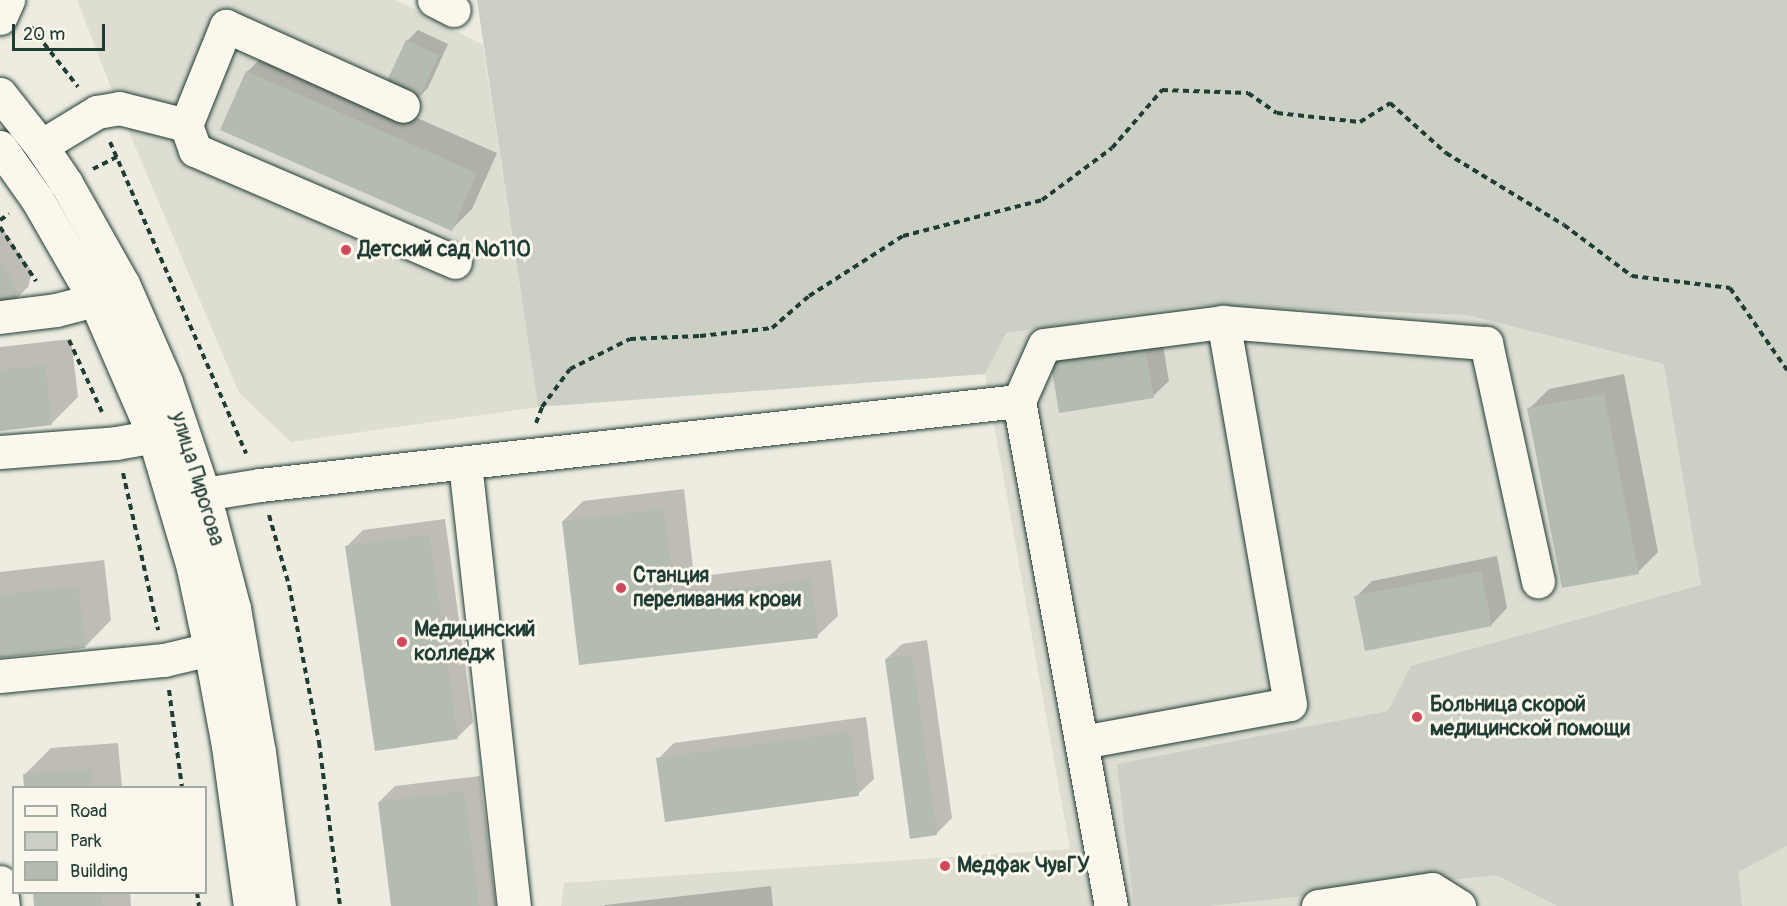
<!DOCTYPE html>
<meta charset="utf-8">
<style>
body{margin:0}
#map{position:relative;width:1787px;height:906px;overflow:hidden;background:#eeece1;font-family:Pangolin,sans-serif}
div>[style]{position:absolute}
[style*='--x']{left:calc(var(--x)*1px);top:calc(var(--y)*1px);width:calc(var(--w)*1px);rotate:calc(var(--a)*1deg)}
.built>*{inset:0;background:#ddddd2}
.green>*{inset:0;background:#cbcfc4}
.shadow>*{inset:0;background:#0003}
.building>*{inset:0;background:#b4bbb0}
.path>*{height:4px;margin-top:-2px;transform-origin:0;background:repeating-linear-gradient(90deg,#1f3d34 0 6px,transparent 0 10.5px)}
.roads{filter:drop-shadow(0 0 2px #1f3d34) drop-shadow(0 0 2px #1f3d34)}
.minor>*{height:33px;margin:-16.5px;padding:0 16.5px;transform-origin:16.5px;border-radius:16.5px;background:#fbf7ec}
.major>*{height:33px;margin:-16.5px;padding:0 16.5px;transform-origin:16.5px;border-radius:16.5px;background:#fbf7ec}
.dots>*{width:16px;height:16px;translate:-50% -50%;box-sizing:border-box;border:3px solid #fbf7ec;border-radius:50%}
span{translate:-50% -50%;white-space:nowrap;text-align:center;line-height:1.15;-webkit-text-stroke:6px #fbf7ec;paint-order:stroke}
.poi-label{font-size:21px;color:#1f3d34;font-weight:700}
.left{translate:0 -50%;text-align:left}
.street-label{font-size:21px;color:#1f3d34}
.legend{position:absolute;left:12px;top:786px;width:195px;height:108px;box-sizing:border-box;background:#fbf7ec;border:2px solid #a3ada2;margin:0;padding:8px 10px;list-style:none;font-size:18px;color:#1f3d34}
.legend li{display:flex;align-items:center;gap:12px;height:30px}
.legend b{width:30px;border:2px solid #a3ada2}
.scale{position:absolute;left:12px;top:24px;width:93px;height:27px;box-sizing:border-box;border:3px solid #1f3d34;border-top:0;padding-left:8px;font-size:18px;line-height:21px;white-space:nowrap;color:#1f3d34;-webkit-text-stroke:4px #fbf7ec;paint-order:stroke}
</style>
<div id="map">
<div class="built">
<i style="clip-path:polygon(77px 0,396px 0,483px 45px,538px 407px,291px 442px,239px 393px,119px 108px)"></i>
<i style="clip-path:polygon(1194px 305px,1467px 315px,1665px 364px,1701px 585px,1787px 574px,1787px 906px,561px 906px,564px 883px,1070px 849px,985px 374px,1005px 333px)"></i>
</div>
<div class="green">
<i style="clip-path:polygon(477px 0,1787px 0,1787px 846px,1738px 872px,1742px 906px,1557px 906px,1497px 875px,1209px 906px,1134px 906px,1117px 764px,1388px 711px,1411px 666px,1701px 585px,1664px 364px,1467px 315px,1194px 305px,1006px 333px,985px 374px,538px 407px)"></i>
</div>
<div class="shadow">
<i style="clip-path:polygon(418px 30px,448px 44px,428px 88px,417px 99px,407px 41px)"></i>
<i style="clip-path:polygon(267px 52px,497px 153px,472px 209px,452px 229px,247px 72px)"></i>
<i style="clip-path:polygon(0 225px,32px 272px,28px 287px,12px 303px,0 304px)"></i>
<i style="clip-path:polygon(1161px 333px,1169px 381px,1153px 396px,1052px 364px,1068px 348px)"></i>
<i style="clip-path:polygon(71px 339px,78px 397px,51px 424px,0 429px,0 347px)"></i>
<i style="clip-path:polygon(1624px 374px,1658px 552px,1638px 572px,1529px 409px,1549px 389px)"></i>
<i style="clip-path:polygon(684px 489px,694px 577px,831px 560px,838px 616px,817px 636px,580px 664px,563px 521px,583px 501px)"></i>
<i style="clip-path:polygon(445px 519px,473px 722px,458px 737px,347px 546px,363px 530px)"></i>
<i style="clip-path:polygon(1497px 556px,1507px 608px,1492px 624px,1356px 597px,1372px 581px)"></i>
<i style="clip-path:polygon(104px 560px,111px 620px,85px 647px,0 656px,0 572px)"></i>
<i style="clip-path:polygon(927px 640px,952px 818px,936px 834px,886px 659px,902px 644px)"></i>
<i style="clip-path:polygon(866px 717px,874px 779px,858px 794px,658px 759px,674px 743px)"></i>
<i style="clip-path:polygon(118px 743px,122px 788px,25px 788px,24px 775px,51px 748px)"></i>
<i style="clip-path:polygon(480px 776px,496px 906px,393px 906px,379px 802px,395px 786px)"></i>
<i style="clip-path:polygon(771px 886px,773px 906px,604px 906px,605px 905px)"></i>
<i style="clip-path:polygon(34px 892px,130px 892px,131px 906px,35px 906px)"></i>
</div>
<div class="building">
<i style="clip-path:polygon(406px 40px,439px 55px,418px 100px,385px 85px)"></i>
<i style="clip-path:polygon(246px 71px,477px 173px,452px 231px,220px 130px)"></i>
<i style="clip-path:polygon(0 263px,17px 288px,13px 305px,0 306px)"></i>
<i style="clip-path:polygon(1145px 348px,1154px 398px,1059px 413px,1051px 364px)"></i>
<i style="clip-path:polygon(45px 365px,52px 425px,0 431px,0 370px)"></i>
<i style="clip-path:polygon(1604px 394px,1639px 574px,1562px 588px,1527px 408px)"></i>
<i style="clip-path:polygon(664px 509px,674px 596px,811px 580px,818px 638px,579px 665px,562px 521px)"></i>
<i style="clip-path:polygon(429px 534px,458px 739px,375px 751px,345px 546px)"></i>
<i style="clip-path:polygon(1481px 571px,1492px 626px,1365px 651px,1354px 596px)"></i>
<i style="clip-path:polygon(78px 586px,85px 648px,0 658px,0 595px)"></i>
<i style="clip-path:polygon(912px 655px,937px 835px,910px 839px,885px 659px)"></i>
<i style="clip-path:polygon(850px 732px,859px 796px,665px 822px,656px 758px)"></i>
<i style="clip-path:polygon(92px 769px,93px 788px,24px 788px,23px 774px)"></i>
<i style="clip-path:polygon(464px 791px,479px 906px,391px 906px,378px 802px)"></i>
<i style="clip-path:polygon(33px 892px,102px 892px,103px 906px,34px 906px)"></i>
</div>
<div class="path">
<i style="--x:31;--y:27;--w:76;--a:51.9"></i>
<i style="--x:110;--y:142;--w:340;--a:66.4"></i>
<i style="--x:93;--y:169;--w:27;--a:-27"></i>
<i style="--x:0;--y:220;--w:11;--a:-34"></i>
<i style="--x:0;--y:227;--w:65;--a:56.3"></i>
<i style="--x:69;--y:340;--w:79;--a:65.4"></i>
<i style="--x:536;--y:423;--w:17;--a:-69"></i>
<i style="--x:542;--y:407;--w:47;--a:-53.6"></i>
<i style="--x:570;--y:369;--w:67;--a:-26.6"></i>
<i style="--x:630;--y:339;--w:70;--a:-2.5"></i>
<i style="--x:700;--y:336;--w:72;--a:-6.3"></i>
<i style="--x:772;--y:328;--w:49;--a:-40.9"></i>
<i style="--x:809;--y:296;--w:112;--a:-32.6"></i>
<i style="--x:903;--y:236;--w:144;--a:-14.5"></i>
<i style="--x:1042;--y:200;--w:87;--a:-36.6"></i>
<i style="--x:1112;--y:148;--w:77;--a:-49.2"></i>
<i style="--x:1162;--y:90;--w:86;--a:2"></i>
<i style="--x:1248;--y:93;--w:35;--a:35"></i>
<i style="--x:1277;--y:113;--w:83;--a:6.2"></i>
<i style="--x:1360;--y:122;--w:36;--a:-32"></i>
<i style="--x:1390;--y:103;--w:75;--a:41.8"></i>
<i style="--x:1446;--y:153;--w:138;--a:31.4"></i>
<i style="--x:1564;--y:225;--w:85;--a:36.9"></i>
<i style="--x:1632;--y:276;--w:99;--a:7"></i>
<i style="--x:1730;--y:288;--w:100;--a:55.2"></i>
<i style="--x:123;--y:473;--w:161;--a:77.4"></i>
<i style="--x:269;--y:515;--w:73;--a:74.1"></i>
<i style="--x:289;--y:585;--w:160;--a:79.2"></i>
<i style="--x:319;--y:742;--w:165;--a:82.7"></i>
<i style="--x:169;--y:690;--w:99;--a:82.4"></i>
<i style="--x:197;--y:892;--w:14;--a:82"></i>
</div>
<div class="roads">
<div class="minor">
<i style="--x:434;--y:0;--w:22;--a:27"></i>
<i style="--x:0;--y:18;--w:20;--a:-66"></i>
<i style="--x:186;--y:125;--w:107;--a:-68"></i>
<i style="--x:226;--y:26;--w:194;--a:24.3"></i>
<i style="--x:41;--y:146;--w:66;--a:-31.3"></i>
<i style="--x:97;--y:112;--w:22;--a:-10"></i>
<i style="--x:119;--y:108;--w:69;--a:14.2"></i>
<i style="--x:186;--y:125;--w:27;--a:70"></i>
<i style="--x:195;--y:150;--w:283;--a:23.3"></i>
<i style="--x:0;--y:317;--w:56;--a:-7.1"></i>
<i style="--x:56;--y:310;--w:40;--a:-14.4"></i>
<i style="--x:1223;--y:322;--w:264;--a:4.6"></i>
<i style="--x:1486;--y:343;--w:244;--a:77.7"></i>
<i style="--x:0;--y:452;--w:116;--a:-4.4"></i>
<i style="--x:116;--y:443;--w:39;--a:-10"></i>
<i style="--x:465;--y:463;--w:446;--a:83.7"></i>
<i style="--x:204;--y:494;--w:57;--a:-9.1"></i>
<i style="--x:260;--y:485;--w:764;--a:-6.32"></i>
<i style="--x:0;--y:676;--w:165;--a:-5.6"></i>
<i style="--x:164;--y:660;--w:47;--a:-13.4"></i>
<i style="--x:1082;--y:742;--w:211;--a:-10.4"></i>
<i style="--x:1290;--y:704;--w:388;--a:-99.9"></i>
<i style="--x:1223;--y:322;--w:180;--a:172.7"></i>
<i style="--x:1044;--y:345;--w:61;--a:114.1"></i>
<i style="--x:1019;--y:401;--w:513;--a:79.68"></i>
<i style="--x:0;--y:882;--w:24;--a:83"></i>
<i style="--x:1318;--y:906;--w:115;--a:-8.5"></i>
<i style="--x:1432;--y:889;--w:32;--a:32"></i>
</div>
<div class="major">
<i style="--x:0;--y:94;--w:66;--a:51.7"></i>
<i style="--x:41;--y:146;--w:45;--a:56"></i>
<i style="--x:66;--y:183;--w:116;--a:60.6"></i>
<i style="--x:123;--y:284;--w:107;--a:66.3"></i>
<i style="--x:166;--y:382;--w:118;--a:71.3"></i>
<i style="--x:204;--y:494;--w:118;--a:75.3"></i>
<i style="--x:234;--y:608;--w:146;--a:80.2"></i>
<i style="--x:259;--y:752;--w:155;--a:82.6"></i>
<i style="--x:0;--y:147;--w:64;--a:54.6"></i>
<i style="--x:37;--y:199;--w:116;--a:60.1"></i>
<i style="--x:95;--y:300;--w:148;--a:66.5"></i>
<i style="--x:154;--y:436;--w:138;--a:73.5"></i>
<i style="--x:193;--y:568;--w:83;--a:78.1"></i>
<i style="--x:210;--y:649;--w:99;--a:79.5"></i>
<i style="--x:228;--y:746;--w:162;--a:82.2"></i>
</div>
</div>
<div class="dots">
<i style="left:346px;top:250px;background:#d1495b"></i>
<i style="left:621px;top:588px;background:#d1495b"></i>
<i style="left:402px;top:642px;background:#d1495b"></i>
<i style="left:1417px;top:717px;background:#d1495b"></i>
<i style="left:945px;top:866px;background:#d1495b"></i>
</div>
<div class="poi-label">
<span class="left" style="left:358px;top:250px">Детский сад №110</span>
<span class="left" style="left:633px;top:588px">Станция<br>переливания крови</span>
<span class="left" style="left:414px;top:642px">Медицинский<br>колледж</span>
<span class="left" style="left:1430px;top:717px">Больница скорой<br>медицинской помощи</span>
<span class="left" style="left:957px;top:866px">Медфак ЧувГУ</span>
</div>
<div class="street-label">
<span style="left:197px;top:479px;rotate:73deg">улица Пирогова</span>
</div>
<ul class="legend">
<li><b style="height:8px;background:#fbf7ec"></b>Road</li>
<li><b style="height:16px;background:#cbcfc4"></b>Park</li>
<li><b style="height:16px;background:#b4bbb0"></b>Building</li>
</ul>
<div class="scale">20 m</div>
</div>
